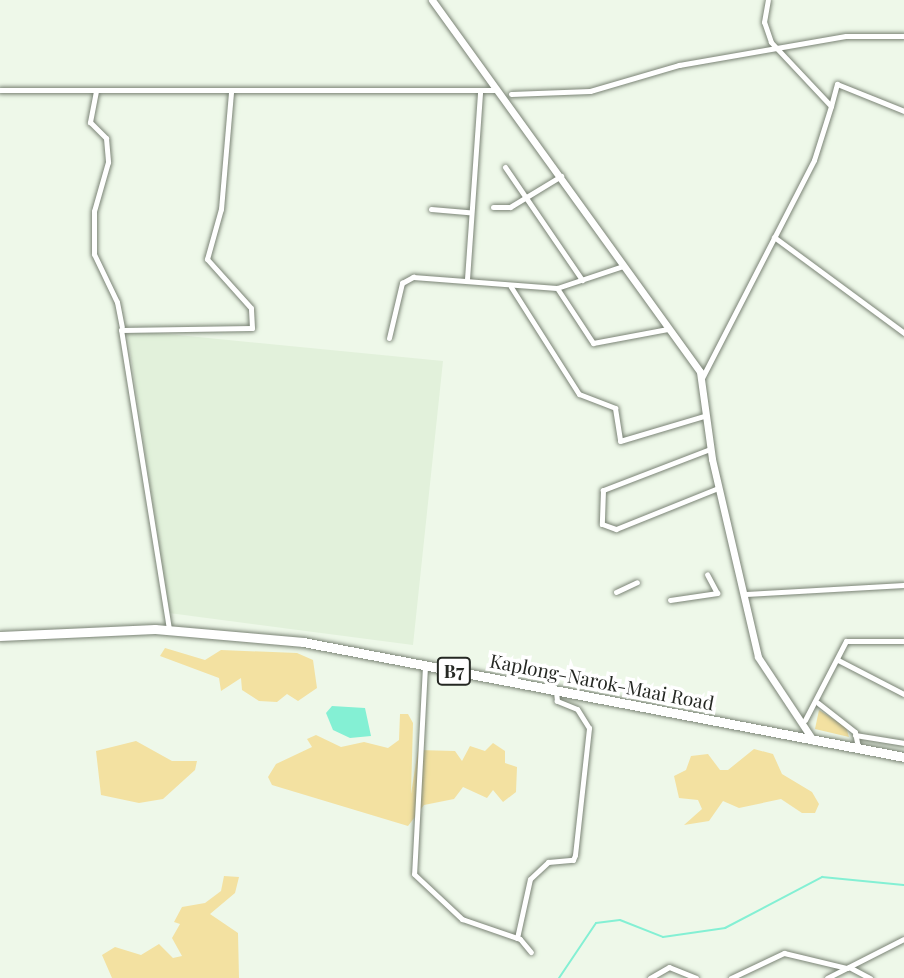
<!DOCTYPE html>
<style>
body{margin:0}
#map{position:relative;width:904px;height:978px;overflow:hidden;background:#eef8e9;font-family:"Playfair Display",serif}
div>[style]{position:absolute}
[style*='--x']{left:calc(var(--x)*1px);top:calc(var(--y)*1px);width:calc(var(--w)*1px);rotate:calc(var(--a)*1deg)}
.built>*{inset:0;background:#e2f1db}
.green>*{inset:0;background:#f3e1a1}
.water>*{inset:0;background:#84f0d4}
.stream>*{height:2px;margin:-1px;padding:0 1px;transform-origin:1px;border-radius:1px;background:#84f0d4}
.roads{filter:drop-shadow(0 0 2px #7a8375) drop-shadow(0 0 2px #7a8375)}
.minor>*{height:5px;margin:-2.5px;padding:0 2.5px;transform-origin:2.5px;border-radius:2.5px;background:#fff}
.secondary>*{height:7px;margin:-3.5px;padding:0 3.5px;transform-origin:3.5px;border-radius:3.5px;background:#fff}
.trunk>*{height:9px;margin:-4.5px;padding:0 4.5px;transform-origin:4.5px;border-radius:4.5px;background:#fff}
span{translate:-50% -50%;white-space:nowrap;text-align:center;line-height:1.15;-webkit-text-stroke:7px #fff;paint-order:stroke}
.shield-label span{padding:2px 5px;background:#fff;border:2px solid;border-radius:5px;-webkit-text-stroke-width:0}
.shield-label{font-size:18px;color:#252823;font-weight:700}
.street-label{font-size:19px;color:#252823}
</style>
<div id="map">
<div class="built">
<i style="clip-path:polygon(127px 330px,443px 361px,413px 645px,169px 613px)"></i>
</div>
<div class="green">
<i style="clip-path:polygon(165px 648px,205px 660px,221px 650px,297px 653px,313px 660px,317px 688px,298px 701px,287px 694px,277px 702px,259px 701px,242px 690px,241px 678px,221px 691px,219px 678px,160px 656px)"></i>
<i style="clip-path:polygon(819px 710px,846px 727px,849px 737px,815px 729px)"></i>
<i style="clip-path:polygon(400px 714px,408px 714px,413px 723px,411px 794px,418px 750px,455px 751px,462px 761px,470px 746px,485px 751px,493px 743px,505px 751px,505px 763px,517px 767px,516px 792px,503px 802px,493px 790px,487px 798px,463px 787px,454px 799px,424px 805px,408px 826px,272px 785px,268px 777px,276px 764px,312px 747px,307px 739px,316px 735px,341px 747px,364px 742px,388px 748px,399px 740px)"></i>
<i style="clip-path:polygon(136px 741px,172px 761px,197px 761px,195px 770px,163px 799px,139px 803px,101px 795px,96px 751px)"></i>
<i style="clip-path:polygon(754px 749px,773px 754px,782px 774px,812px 792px,819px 804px,815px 813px,802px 813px,781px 799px,739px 808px,723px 801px,709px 821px,684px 825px,702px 809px,698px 800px,679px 798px,674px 776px,686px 770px,691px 756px,708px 754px,720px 770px,728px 770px)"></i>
<i style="clip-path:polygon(224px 876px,239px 877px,235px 893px,210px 914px,238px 933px,239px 978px,112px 978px,102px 955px,115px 947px,141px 955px,159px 944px,173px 958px,182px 956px,172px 938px,180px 924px,174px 922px,182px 907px,205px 903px,221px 891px)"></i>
</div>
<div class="water">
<i style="clip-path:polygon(332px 706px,365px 708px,371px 736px,350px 738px,333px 730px,326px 713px)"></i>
</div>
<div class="stream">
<i style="--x:559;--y:978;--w:66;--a:-56.1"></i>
<i style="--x:596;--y:923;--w:24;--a:-7"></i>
<i style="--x:620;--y:920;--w:46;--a:21.6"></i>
<i style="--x:663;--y:937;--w:63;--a:-8.3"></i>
<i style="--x:725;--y:928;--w:110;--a:-27.7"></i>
<i style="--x:822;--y:877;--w:82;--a:5.6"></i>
</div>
<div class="roads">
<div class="minor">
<i style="--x:0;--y:90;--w:497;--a:0"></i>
<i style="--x:96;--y:91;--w:32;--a:101"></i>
<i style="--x:90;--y:122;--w:23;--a:45"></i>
<i style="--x:106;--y:138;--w:24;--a:85"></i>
<i style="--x:108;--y:162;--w:51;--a:105.9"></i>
<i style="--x:94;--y:211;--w:43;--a:90"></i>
<i style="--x:94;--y:254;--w:53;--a:64.4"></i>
<i style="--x:117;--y:302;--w:25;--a:79"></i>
<i style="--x:511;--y:94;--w:79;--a:-2.2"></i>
<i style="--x:590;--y:91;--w:93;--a:-16.3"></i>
<i style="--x:679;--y:65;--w:169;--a:-9.9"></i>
<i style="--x:846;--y:36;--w:58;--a:0"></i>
<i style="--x:831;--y:106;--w:23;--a:-75"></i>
<i style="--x:837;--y:84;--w:72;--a:21.9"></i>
<i style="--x:505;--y:167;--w:137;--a:55.7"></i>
<i style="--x:493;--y:207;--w:17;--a:0"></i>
<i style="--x:510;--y:207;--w:60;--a:-31.3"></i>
<i style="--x:431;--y:209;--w:38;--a:5"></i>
<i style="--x:774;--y:237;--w:162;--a:36.4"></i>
<i style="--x:467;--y:279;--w:187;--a:-86"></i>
<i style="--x:511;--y:287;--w:127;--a:57.6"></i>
<i style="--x:579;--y:394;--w:39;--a:21"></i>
<i style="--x:615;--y:408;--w:33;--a:81"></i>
<i style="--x:620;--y:441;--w:88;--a:-16.6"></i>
<i style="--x:557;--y:288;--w:66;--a:56.8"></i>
<i style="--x:593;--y:343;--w:76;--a:-10.6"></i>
<i style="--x:389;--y:338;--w:57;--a:-76.7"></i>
<i style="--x:402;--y:283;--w:13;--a:-29"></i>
<i style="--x:413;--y:277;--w:144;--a:4.4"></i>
<i style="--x:557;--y:288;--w:70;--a:-18.4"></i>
<i style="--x:702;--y:378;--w:245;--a:-62.8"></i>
<i style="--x:814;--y:160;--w:57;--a:-72.5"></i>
<i style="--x:831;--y:106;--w:88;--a:-133.2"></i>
<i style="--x:771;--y:42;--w:21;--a:-109"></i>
<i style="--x:764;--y:22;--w:22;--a:-80"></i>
<i style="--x:710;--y:449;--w:115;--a:159"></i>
<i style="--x:603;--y:490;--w:34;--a:92"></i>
<i style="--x:602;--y:524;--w:15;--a:20"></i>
<i style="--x:616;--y:529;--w:110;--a:-21.9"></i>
<i style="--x:616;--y:592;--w:23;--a:-25"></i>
<i style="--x:746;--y:594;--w:158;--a:-3.3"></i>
<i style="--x:670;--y:600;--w:48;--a:-8.5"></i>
<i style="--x:717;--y:593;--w:21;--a:-118"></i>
<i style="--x:169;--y:629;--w:303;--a:-99.1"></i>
<i style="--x:121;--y:330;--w:131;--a:-0.9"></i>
<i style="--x:252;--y:328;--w:20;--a:-93"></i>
<i style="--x:251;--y:308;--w:66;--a:-131.9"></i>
<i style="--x:207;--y:259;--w:52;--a:-74.4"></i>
<i style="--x:221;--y:209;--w:117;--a:-85.1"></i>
<i style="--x:838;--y:660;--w:74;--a:27.3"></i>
<i style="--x:425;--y:666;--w:208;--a:93"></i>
<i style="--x:414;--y:874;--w:66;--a:43.2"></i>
<i style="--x:462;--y:919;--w:61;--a:19"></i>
<i style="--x:520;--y:939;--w:17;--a:50"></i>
<i style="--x:818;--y:703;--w:47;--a:38.1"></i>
<i style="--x:855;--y:732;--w:16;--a:79"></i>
<i style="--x:805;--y:720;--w:89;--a:-62.6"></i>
<i style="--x:846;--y:641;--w:58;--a:0"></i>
<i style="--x:855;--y:735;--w:50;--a:9.3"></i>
<i style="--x:517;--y:938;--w:60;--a:-77.6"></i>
<i style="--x:530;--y:879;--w:25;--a:-43"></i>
<i style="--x:548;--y:862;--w:25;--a:-5"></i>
<i style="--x:573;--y:860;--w:5;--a:-68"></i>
<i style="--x:575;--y:855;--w:128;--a:-83.7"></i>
<i style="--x:589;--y:728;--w:22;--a:-122"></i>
<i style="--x:577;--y:709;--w:22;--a:-158"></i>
<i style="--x:557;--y:701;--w:10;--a:-96"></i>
<i style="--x:849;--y:967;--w:24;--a:28"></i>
<i style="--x:650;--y:978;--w:22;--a:-30"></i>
<i style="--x:669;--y:967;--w:29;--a:22"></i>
<i style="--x:731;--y:978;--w:59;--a:-25.3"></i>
<i style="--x:784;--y:953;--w:65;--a:13.4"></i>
<i style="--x:827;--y:978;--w:86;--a:-26.9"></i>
</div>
<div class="secondary">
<i style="--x:432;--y:0;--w:458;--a:54.2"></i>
<i style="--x:700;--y:372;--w:88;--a:82.1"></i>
<i style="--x:712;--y:459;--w:203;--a:76.9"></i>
<i style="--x:758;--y:657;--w:100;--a:56.5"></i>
</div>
<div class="trunk">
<i style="--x:0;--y:636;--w:155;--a:-2.6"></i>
<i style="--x:155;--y:629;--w:149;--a:5"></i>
<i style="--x:303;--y:642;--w:612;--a:10.83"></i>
</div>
</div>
<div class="shield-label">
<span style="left:454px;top:671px">B7</span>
</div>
<div class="street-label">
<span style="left:602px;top:682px;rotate:11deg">Kaplong-Narok-Maai Road</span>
</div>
</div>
